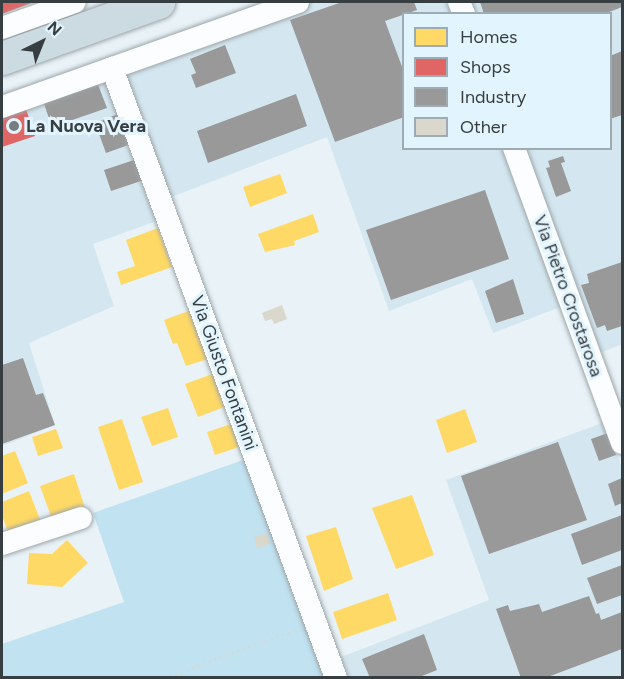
<!DOCTYPE html>
<style>
body{margin:0}
#map{position:relative;width:624px;height:679px;overflow:hidden;background:#e8f2f7;font-family:Figtree,sans-serif}
div>[style]{position:absolute}
[style*='--x']{left:calc(var(--x)*1px);top:calc(var(--y)*1px);width:calc(var(--w)*1px);rotate:calc(var(--a)*1deg)}
.built>*{inset:0;background:#d4e7f0}
.green>*{inset:0;background:#c1e2f1}
.homes>*{inset:0;background:#ffd966}
.shops>*{inset:0;background:#e06666}
.industry>*{inset:0;background:#999}
.building>*{inset:0;background:#dad8cc}
.path>*{height:3px;margin-top:-1.5px;transform-origin:0;background:repeating-linear-gradient(90deg,#d5d8d9 0 1.5px,transparent 0 6px)}
.roads{filter:drop-shadow(0 0 2px #9da5a9) drop-shadow(0 0 2px #9da5a9)}
.minor>*{height:22px;margin:-11px;padding:0 11px;transform-origin:11px;border-radius:11px;background:#fcfdfe}
.highway>*{height:33px;margin:-16.5px;padding:0 16.5px;transform-origin:16.5px;border-radius:16.5px;background:#ccdbe1}
.dots>*{width:16px;height:16px;translate:-50% -50%;box-sizing:border-box;border:3px solid #e2f4fd;border-radius:50%}
span{translate:-50% -50%;white-space:nowrap;text-align:center;line-height:1.15;-webkit-text-stroke:6px #e2f4fd;paint-order:stroke}
.poi-label{font-size:18px;color:#373e41;font-weight:700}
.left{translate:0 -50%;text-align:left}
.street-label{font-size:18px;color:#373e41}
.frame{position:absolute;inset:0;border:3px solid #373e41;pointer-events:none}
.legend{position:absolute;left:402px;top:12px;width:210px;height:138px;box-sizing:border-box;background:#e2f4fd;border:2px solid #9eabb2;margin:0;padding:8px 10px;list-style:none;font-size:18px;color:#373e41}
.legend li{display:flex;align-items:center;gap:12px;height:30px}
.legend b{width:30px;border:2px solid #9eabb2}
.north{position:absolute;left:12px;top:12px;width:60px;height:60px;-webkit-text-stroke:4px #e2f4fd;paint-order:stroke;rotate:43deg;font-size:16px;font-weight:700;line-height:24px;text-align:center;color:#373e41}
.north::after{content:'';display:block;margin:auto;width:21px;height:27px;background:#373e41;clip-path:polygon(50% 0,100% 100%,50% 72%,0 100%)}
</style>
<div id="map">
<div class="built">
<i style="clip-path:polygon(314px 2px,454px 2px,458px 13px,404px 14px,404px 148px,507px 149px,565px 305px,493px 333px,472px 279px,389px 311px,327px 137px,169px 198px,122px 72px)"></i>
<i style="clip-path:polygon(467px 2px,622px 2px,622px 344px,598px 354px,522px 149px,610px 148px,610px 14px,471px 13px)"></i>
<i style="clip-path:polygon(107px 76px,162px 219px,93px 244px,114px 306px,29px 343px,55px 425px,2px 446px,2px 117px)"></i>
<i style="clip-path:polygon(605px 422px,622px 468px,622px 677px,348px 677px,341px 657px,489px 600px,446px 480px)"></i>
</div>
<div class="green">
<i style="clip-path:polygon(246px 459px,326px 677px,2px 677px,2px 644px,124px 602px,93px 513px)"></i>
</div>
<div class="homes">
<i style="clip-path:polygon(280px 174px,287px 193px,250px 207px,243px 187px)"></i>
<i style="clip-path:polygon(313px 214px,319px 232px,294px 241px,295px 245px,265px 252px,258px 234px)"></i>
<i style="clip-path:polygon(158px 228px,172px 267px,121px 285px,117px 272px,135px 266px,126px 240px)"></i>
<i style="clip-path:polygon(194px 309px,211px 358px,186px 366px,177px 343px,173px 344px,164px 320px)"></i>
<i style="clip-path:polygon(215px 373px,227px 406px,198px 417px,185px 384px)"></i>
<i style="clip-path:polygon(168px 408px,178px 437px,152px 446px,141px 417px)"></i>
<i style="clip-path:polygon(465px 409px,477px 442px,447px 453px,436px 420px)"></i>
<i style="clip-path:polygon(122px 419px,143px 482px,119px 490px,98px 427px)"></i>
<i style="clip-path:polygon(231px 424px,239px 447px,215px 455px,207px 432px)"></i>
<i style="clip-path:polygon(56px 429px,63px 448px,38px 456px,32px 437px)"></i>
<i style="clip-path:polygon(15px 451px,28px 483px,2px 494px,2px 456px)"></i>
<i style="clip-path:polygon(74px 474px,85px 508px,52px 519px,40px 486px)"></i>
<i style="clip-path:polygon(29px 491px,41px 522px,9px 535px,2px 515px,2px 502px)"></i>
<i style="clip-path:polygon(412px 495px,434px 555px,396px 569px,372px 508px)"></i>
<i style="clip-path:polygon(336px 527px,353px 579px,324px 591px,306px 536px)"></i>
<i style="clip-path:polygon(67px 540px,88px 563px,62px 587px,27px 584px,29px 553px,52px 554px)"></i>
<i style="clip-path:polygon(388px 593px,397px 620px,342px 639px,333px 612px)"></i>
</div>
<div class="shops">
<i style="clip-path:polygon(2px 2px,34px 2px,2px 14px)"></i>
<i style="clip-path:polygon(26px 109px,35px 136px,2px 147px,2px 118px)"></i>
</div>
<div class="industry">
<i style="clip-path:polygon(342px 2px,414px 2px,417px 10px,385px 21px,404px 72px,404px 117px,335px 142px,290px 20px)"></i>
<i style="clip-path:polygon(480px 2px,622px 2px,622px 7px,604px 14px,484px 14px)"></i>
<i style="clip-path:polygon(225px 45px,236px 73px,196px 88px,191px 75px,196px 73px,190px 59px)"></i>
<i style="clip-path:polygon(622px 51px,622px 115px,610px 119px,610px 56px)"></i>
<i style="clip-path:polygon(97px 82px,107px 108px,52px 127px,43px 101px)"></i>
<i style="clip-path:polygon(296px 94px,307px 126px,208px 163px,197px 131px)"></i>
<i style="clip-path:polygon(123px 112px,134px 143px,106px 153px,95px 123px)"></i>
<i style="clip-path:polygon(563px 156px,565px 162px,561px 163px,571px 191px,556px 197px,546px 168px,550px 167px,548px 161px)"></i>
<i style="clip-path:polygon(140px 158px,147px 179px,111px 191px,104px 170px)"></i>
<i style="clip-path:polygon(485px 190px,509px 259px,391px 300px,366px 230px)"></i>
<i style="clip-path:polygon(622px 262px,622px 326px,607px 331px,605px 325px,597px 328px,581px 285px,589px 283px,587px 274px)"></i>
<i style="clip-path:polygon(513px 279px,524px 314px,496px 323px,485px 291px)"></i>
<i style="clip-path:polygon(23px 358px,36px 395px,43px 393px,55px 425px,2px 444px,2px 365px)"></i>
<i style="clip-path:polygon(608px 433px,616px 455px,599px 461px,591px 439px)"></i>
<i style="clip-path:polygon(558px 442px,587px 520px,489px 554px,461px 476px)"></i>
<i style="clip-path:polygon(622px 478px,622px 503px,615px 506px,608px 484px)"></i>
<i style="clip-path:polygon(622px 515px,622px 550px,582px 565px,571px 534px)"></i>
<i style="clip-path:polygon(622px 565px,622px 595px,597px 604px,587px 578px)"></i>
<i style="clip-path:polygon(589px 596px,596px 614px,599px 613px,601px 620px,622px 612px,622px 649px,545px 678px,521px 678px,496px 609px,508px 605px,510px 611px,539px 604px,542px 612px)"></i>
<i style="clip-path:polygon(424px 634px,437px 670px,417px 678px,370px 678px,362px 659px)"></i>
</div>
<div class="building">
<i style="clip-path:polygon(282px 305px,287px 319px,274px 324px,272px 319px,265px 321px,262px 313px)"></i>
<i style="clip-path:polygon(267px 533px,270px 544px,257px 548px,254px 537px)"></i>
</div>
<div class="path">
<i style="--x:164;--y:678;--w:142;--a:-20.2"></i>
</div>
<div class="roads">
<div class="minor">
<i style="--x:459;--y:2;--w:13;--a:67"></i>
<i style="--x:2;--y:28;--w:77;--a:-19.6"></i>
<i style="--x:112;--y:68;--w:650;--a:69.84"></i>
<i style="--x:2;--y:107;--w:314;--a:-19.5"></i>
<i style="--x:514;--y:148;--w:314;--a:69.9"></i>
<i style="--x:2;--y:544;--w:83;--a:-18.2"></i>
</div>
<div class="highway">
<i style="--x:2;--y:58;--w:166;--a:-19.7"></i>
</div>
</div>
<div class="dots">
<i style="left:14px;top:126px;background:#757d81"></i>
</div>
<div class="poi-label">
<span class="left" style="left:26px;top:126px">La Nuova Vera</span>
</div>
<div class="street-label">
<span style="left:568px;top:296px;rotate:70deg">Via Pietro Crostarosa</span>
<span style="left:224px;top:373px;rotate:70deg">Via Giusto Fontanini</span>
</div>
<div class="frame"></div>
<ul class="legend">
<li><b style="height:16px;background:#ffd966"></b>Homes</li>
<li><b style="height:16px;background:#e06666"></b>Shops</li>
<li><b style="height:16px;background:#999"></b>Industry</li>
<li><b style="height:16px;background:#dad8cc"></b>Other</li>
</ul>
<div class="north">N</div>
</div>
